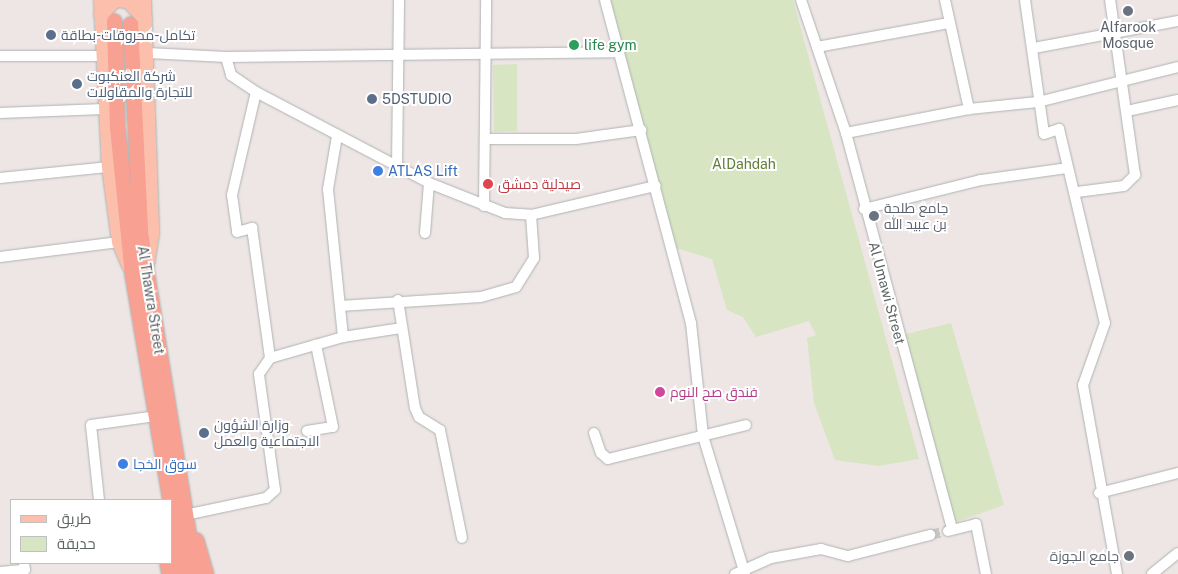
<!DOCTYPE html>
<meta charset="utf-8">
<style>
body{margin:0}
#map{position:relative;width:1178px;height:574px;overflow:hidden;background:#eee6e4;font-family:"Public Sans",Cairo,sans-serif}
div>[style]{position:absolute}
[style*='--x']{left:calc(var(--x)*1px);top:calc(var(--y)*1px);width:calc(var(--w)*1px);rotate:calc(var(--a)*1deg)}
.green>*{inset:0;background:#d7e5c2}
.minor-tunnel>*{height:10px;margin-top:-5px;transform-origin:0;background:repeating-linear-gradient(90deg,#cac6c4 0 10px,transparent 0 15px)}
.roads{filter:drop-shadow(0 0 1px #adb3b4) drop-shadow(0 0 1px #adb3b4)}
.minor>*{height:10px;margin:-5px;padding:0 5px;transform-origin:5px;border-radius:5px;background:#fff}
.major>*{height:14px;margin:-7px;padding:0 7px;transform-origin:7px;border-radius:7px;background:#fbbfac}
.highway>*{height:15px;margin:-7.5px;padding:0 7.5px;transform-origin:7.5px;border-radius:7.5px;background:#f8a091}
.dots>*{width:14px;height:14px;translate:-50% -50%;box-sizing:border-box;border:2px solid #fff;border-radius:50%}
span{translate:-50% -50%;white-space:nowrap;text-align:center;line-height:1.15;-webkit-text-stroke:4px #fff;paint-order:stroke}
.worship-label{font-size:14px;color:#5b616d}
.left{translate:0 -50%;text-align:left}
.right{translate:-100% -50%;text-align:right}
.service-label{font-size:14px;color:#4e5e75}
.leisure-label{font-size:14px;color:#27864d}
.park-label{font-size:14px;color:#608038}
.shop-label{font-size:14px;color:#366cbe}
.health-label{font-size:14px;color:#be3a42}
.street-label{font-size:14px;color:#5c6464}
.hotel-label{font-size:14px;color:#b23c85}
.legend{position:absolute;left:10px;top:499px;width:162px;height:65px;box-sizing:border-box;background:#fff;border:1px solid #bec1c1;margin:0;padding:6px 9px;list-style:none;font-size:15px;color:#5c6464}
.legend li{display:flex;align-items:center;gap:10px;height:25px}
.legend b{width:25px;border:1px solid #bec1c1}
</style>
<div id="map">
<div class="green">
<i style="clip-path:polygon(605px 0,793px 0,919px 459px,879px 466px,835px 460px,814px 403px,807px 338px,816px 335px,809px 321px,756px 337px,743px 317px,727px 310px,712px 259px,673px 247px)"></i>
<i style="clip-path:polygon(517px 64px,517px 131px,494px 132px,493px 65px)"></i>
<i style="clip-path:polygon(951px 323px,1004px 505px,956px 522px,898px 336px)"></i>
</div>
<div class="minor-tunnel">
<i style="--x:930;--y:535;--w:18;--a:-13"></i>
</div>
<div class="roads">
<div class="minor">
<i style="--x:605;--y:0;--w:334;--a:75.1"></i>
<i style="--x:691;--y:323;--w:114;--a:83.9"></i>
<i style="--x:703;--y:436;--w:144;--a:73.1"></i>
<i style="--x:801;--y:0;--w:140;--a:71.3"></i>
<i style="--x:846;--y:133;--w:410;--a:75"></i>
<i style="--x:945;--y:0;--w:112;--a:77.6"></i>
<i style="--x:1025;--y:0;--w:135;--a:81.9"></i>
<i style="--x:1044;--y:134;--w:16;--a:-18"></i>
<i style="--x:1059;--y:129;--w:199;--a:76.7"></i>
<i style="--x:1105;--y:323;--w:66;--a:109.5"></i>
<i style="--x:1083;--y:385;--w:192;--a:79.8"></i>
<i style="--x:817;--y:47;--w:134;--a:-10.3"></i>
<i style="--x:1034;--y:48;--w:147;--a:-10.6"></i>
<i style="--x:148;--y:53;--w:78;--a:2.9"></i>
<i style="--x:226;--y:57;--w:393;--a:-0.7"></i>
<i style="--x:0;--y:56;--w:103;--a:0"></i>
<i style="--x:226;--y:57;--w:19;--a:74"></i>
<i style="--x:231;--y:75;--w:30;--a:34"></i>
<i style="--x:256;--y:92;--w:195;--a:27.7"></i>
<i style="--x:429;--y:183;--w:82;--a:21.5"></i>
<i style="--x:505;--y:213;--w:26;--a:4"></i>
<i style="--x:531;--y:215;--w:128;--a:-13.1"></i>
<i style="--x:256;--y:92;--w:106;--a:103.1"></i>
<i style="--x:232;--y:195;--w:37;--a:82"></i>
<i style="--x:237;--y:232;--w:16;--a:-15"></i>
<i style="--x:252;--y:228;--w:131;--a:82.1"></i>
<i style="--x:1127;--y:111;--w:52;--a:-12.2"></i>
<i style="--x:0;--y:113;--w:104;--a:-2.2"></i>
<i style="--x:846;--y:133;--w:125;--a:-11"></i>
<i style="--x:969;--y:109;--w:69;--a:-5.8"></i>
<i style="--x:1038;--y:102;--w:144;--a:-14"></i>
<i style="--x:337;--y:136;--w:54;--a:99.6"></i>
<i style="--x:328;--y:189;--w:149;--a:84.2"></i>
<i style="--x:485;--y:139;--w:91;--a:0"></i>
<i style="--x:576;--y:139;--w:66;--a:-7.9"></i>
<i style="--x:397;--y:167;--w:167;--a:-89.3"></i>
<i style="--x:0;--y:178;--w:110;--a:-5.8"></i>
<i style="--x:1077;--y:192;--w:47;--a:-7.3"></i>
<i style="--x:1124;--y:186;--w:16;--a:-45"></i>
<i style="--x:1135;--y:175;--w:177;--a:-98.1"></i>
<i style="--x:484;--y:206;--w:206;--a:-89.4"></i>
<i style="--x:864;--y:209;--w:121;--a:-13.9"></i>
<i style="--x:981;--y:180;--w:87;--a:-7.9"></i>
<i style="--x:425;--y:233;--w:50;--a:-85.4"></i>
<i style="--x:0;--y:257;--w:120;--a:-7.2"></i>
<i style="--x:398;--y:300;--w:109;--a:81.1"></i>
<i style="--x:415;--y:408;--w:10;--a:66"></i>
<i style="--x:419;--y:417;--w:25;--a:32"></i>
<i style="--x:440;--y:430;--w:110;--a:78.5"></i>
<i style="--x:340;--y:306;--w:141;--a:-3.7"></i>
<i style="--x:481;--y:297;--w:36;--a:-16"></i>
<i style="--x:516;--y:287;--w:34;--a:-58"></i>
<i style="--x:534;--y:258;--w:43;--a:-94"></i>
<i style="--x:307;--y:431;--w:26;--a:-9"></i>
<i style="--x:333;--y:427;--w:84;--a:-101.7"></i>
<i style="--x:594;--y:433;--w:21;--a:71"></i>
<i style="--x:601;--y:453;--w:9;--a:41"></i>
<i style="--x:608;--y:459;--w:142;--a:-13.8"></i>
<i style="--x:1099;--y:493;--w:81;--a:-14.2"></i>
<i style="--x:99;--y:500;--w:75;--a:-96.1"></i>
<i style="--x:91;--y:425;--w:67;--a:-7.8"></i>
<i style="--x:185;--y:515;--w:83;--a:-11.9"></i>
<i style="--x:266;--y:498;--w:12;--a:-42"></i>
<i style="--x:275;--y:490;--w:117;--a:-97.9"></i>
<i style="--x:259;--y:374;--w:19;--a:-55"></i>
<i style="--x:270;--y:358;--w:76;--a:-16"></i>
<i style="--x:343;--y:337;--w:60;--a:-8.7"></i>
<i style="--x:948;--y:531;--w:29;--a:-14"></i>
<i style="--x:976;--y:524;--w:51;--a:78.7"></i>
<i style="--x:0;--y:572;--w:25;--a:-5"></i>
<i style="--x:25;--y:570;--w:7;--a:-98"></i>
<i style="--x:735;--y:574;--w:39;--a:-24"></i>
<i style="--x:771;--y:558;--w:51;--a:-10.2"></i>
<i style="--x:821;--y:549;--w:28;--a:15"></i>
<i style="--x:848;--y:556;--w:85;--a:-14.4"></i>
<i style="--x:1152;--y:574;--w:33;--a:-39"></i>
</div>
<div class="major">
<i style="--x:101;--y:0;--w:167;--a:87.3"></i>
<i style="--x:109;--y:167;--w:76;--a:82.4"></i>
<i style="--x:119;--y:242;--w:26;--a:67"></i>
<i style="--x:144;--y:0;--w:234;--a:88"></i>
<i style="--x:152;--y:234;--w:30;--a:99"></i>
<i style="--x:101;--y:15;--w:21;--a:-47"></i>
<i style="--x:115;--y:0;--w:13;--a:4"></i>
<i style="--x:128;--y:1;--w:25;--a:47"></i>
</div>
<div class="highway">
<i style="--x:114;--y:21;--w:106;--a:88.4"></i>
<i style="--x:117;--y:127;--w:148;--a:84.2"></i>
<i style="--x:132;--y:274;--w:229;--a:80.5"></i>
<i style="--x:130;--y:24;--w:208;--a:87.2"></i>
<i style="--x:140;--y:232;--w:346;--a:80.9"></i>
<i style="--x:171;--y:508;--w:67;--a:80.5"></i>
<i style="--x:196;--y:540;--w:35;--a:74"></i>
<i style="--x:167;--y:563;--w:11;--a:80"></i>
</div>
</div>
<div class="dots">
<i style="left:1128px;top:11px;background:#6b7280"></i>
<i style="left:51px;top:35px;background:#5c6f8a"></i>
<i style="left:574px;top:45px;background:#2e9e5b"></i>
<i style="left:77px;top:84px;background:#5c6f8a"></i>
<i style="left:372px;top:99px;background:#5c6f8a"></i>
<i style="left:378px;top:171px;background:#3f7fe0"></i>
<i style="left:488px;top:184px;background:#e0444e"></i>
<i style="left:874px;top:216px;background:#6b7280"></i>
<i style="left:660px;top:392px;background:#d1479c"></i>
<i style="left:204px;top:433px;background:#5c6f8a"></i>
<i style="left:123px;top:464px;background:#3f7fe0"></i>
<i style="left:1129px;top:556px;background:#6b7280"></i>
</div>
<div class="worship-label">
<span style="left:1128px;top:35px">Alfarook<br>Mosque</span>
<span class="left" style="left:884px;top:216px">جامع طلحة<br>بن عبيد الله</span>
<span class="right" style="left:1119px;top:556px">جامع الجوزة</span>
</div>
<div class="service-label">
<span class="left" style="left:61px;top:35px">تكامل-محروقات-بطاقة</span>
<span class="left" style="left:87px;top:84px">شركة العنكبوت<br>للتجارة والمقاولات</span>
<span class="left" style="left:382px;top:99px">5DSTUDIO</span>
<span class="left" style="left:214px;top:433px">وزارة الشؤون<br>الاجتماعية والعمل</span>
</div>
<div class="leisure-label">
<span class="left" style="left:584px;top:45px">life gym</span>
</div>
<div class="park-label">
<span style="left:744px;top:164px">AlDahdah</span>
</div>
<div class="shop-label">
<span class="left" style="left:388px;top:171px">ATLAS Lift</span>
<span class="left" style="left:133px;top:464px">سوق الخجا</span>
</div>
<div class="health-label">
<span class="left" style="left:498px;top:184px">صيدلية دمشق</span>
</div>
<div class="street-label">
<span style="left:887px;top:293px;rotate:75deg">Al Umawi Street</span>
<span style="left:151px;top:300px;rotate:81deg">Al Thawra Street</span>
</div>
<div class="hotel-label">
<span class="left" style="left:670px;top:392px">فندق صح النوم</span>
</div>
<ul class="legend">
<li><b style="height:6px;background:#fbbfac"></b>طريق</li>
<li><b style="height:14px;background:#d7e5c2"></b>حديقة</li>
</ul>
</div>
